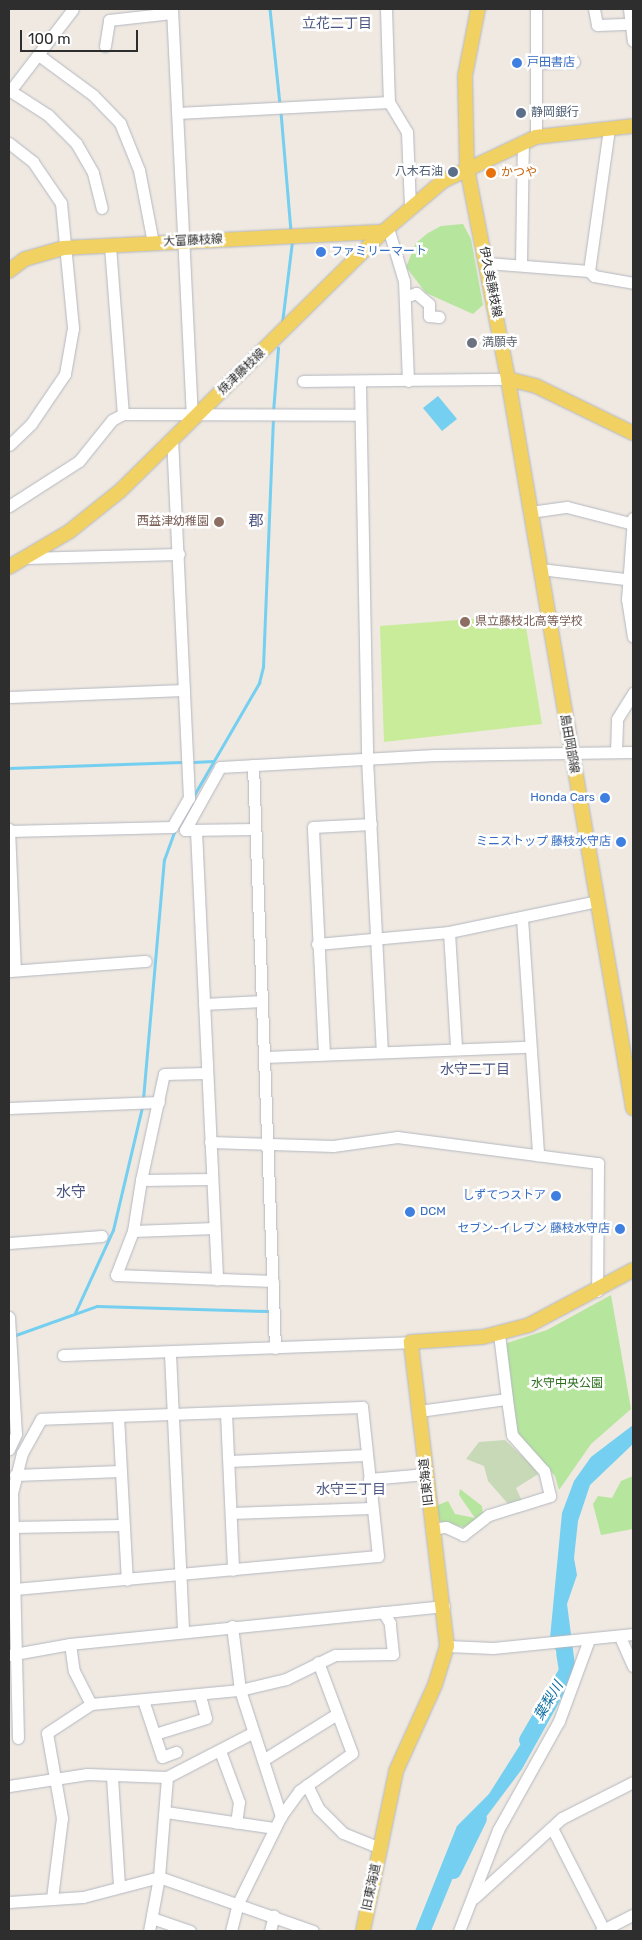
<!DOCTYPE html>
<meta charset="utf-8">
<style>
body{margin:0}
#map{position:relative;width:642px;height:1940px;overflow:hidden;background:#efe9e1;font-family:Rubik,"Noto Sans JP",sans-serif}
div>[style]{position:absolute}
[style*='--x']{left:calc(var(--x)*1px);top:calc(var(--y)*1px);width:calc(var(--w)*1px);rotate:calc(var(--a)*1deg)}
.green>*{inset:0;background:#b6e59e}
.cemetery>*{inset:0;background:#c8d9b8}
.pitch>*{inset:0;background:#c9ec9a}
.water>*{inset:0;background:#75cff0}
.stream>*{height:2.5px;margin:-1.25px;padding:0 1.25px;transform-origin:1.25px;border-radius:1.25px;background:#75cff0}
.river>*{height:14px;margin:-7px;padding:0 7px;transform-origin:7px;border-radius:7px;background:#75cff0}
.roads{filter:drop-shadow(0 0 1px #b4b7c1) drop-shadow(0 0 1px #b4b7c1)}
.minor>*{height:11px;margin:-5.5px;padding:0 5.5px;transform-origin:5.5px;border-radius:5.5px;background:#fff}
.major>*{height:14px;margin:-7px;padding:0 7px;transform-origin:7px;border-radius:7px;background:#f2d163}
.dots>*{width:14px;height:14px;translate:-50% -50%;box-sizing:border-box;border:2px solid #fff;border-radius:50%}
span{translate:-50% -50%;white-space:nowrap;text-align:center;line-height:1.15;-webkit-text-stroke:5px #fff;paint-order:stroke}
.shop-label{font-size:12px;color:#366cbe}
.left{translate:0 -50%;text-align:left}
.right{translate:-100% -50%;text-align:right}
.service-label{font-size:12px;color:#4e5e75}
.food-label{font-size:12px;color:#c56008}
.street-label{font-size:12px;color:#2e2e2e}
.worship-label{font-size:12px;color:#5b616d}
.education-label{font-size:12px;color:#785e54}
.park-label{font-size:12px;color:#2c6e1b}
.neighbourhood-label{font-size:14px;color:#4d5680}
.water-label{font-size:14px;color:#0d6fa3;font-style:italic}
.quarter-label{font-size:15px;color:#4d5680}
.frame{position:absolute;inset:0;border:10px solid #2e2e2e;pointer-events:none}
.scale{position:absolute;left:20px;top:30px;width:118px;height:22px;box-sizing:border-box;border:2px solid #2e2e2e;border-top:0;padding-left:6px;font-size:15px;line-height:18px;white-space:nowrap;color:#2e2e2e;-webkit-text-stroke:4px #fff;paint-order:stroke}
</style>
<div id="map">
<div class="green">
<i style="clip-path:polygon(463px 224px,471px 239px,483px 305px,473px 314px,426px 293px,406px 267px,416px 243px,428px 233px,441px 226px)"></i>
<i style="clip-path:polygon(611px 1295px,631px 1409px,591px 1444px,559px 1490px,555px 1476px,515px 1432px,505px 1348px,507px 1343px,547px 1330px)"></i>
<i style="clip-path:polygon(633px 1476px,633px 1529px,601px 1535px,593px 1504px,598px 1496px,612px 1498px,621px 1481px)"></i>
<i style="clip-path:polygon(460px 1489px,482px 1506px,483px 1515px,467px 1528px,441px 1522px,436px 1514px,438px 1505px,448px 1501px,455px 1514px,475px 1518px,459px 1495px)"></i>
</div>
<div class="cemetery">
<i style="clip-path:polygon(505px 1440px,540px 1473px,516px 1488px,522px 1501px,509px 1505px,488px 1481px,484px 1466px,466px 1459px,479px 1442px)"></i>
</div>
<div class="pitch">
<i style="clip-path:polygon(524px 615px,542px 724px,384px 742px,380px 626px)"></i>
</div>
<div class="water">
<i style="clip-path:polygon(438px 396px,457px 419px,442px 431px,423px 408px)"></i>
<i style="clip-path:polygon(633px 1425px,633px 1444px,590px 1485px,578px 1521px,574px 1558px,577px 1575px,567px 1604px,575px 1665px,566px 1690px,522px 1769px,468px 1841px,431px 1931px,415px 1931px,457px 1826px,489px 1794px,566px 1672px,550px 1638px,562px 1513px,574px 1481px,591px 1457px)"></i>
</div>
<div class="stream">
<i style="--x:270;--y:9;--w:96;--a:84"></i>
<i style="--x:281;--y:112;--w:118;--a:85.2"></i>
<i style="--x:282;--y:323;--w:83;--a:-83"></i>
<i style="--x:273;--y:412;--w:64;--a:-85.5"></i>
<i style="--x:194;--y:762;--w:19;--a:-3"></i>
<i style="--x:9;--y:768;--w:172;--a:-2"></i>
<i style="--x:193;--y:797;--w:132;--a:-59.9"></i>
<i style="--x:259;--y:683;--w:16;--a:-76"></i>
<i style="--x:263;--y:667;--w:249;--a:-87.7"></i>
<i style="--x:143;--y:1099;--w:240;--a:-85"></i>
<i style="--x:164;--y:860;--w:32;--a:-70"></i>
<i style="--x:75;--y:1313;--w:91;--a:-65.4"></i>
<i style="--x:113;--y:1230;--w:126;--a:-76.7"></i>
<i style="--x:13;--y:1336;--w:89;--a:-19.7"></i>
<i style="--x:97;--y:1306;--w:172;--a:1.7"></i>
</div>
<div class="river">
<i style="--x:526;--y:1740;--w:80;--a:-59.9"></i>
<i style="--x:566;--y:1671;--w:18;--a:-99"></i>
<i style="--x:454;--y:1872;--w:59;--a:-63.9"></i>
</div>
<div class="roads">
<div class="minor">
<i style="--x:172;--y:9;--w:405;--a:87.2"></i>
<i style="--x:386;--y:9;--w:93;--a:88.2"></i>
<i style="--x:389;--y:102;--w:35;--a:59"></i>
<i style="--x:407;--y:132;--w:74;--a:87.7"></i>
<i style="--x:536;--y:9;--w:128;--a:90"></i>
<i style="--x:594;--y:9;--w:16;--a:79"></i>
<i style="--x:597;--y:25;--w:34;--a:-2"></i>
<i style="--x:629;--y:9;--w:32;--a:83"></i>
<i style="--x:105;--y:46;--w:26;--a:-81"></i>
<i style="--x:109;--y:20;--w:63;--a:-6.3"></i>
<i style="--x:40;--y:56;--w:66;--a:36.3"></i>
<i style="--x:93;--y:95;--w:39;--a:46"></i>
<i style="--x:120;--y:123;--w:51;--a:68"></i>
<i style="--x:139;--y:170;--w:74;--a:79.1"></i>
<i style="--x:536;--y:63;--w:38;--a:-2"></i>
<i style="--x:9;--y:90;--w:46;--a:32.7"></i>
<i style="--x:48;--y:115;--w:40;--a:45"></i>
<i style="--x:76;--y:143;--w:34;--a:60"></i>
<i style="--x:93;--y:173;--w:36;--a:76"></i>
<i style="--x:10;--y:91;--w:103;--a:-52.5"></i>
<i style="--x:178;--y:113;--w:211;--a:-3"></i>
<i style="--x:9;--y:143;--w:31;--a:38"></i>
<i style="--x:33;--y:162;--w:50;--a:55.7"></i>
<i style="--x:61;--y:203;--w:126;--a:84.5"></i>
<i style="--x:73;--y:328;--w:47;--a:99.9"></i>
<i style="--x:65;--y:374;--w:60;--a:124.2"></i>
<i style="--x:31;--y:424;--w:30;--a:136"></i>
<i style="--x:388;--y:228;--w:55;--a:73.2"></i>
<i style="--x:404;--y:281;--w:100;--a:87.7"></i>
<i style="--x:110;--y:246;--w:169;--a:85.6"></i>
<i style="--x:487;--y:263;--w:102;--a:4.5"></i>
<i style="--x:589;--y:271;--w:7;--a:45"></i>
<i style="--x:594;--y:276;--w:40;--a:10"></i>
<i style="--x:521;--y:264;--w:123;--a:-89.1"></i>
<i style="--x:589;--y:271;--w:144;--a:-82"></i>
<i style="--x:405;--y:297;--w:12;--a:-20"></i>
<i style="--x:416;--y:293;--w:17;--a:40"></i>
<i style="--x:429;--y:304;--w:12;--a:90"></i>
<i style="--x:429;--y:316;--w:10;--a:6"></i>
<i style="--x:303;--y:381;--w:205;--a:-0.6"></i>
<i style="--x:360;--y:384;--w:374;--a:88.9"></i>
<i style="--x:367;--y:758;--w:294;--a:87.1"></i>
<i style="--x:9;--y:506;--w:83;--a:-32.7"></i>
<i style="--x:79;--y:461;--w:53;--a:-51.2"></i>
<i style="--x:112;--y:420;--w:13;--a:-29"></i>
<i style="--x:123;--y:414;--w:236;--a:0.2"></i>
<i style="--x:530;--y:512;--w:37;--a:-8"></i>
<i style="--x:567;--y:507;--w:68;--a:14.4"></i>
<i style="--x:633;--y:518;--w:81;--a:94.2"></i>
<i style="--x:627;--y:599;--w:38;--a:81"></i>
<i style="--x:26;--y:558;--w:153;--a:-1.5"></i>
<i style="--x:540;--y:569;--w:94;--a:6.7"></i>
<i style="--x:9;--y:697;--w:175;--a:-2.3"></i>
<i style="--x:616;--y:752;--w:33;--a:-88"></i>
<i style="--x:617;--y:719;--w:31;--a:-58"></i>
<i style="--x:253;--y:765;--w:583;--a:87.84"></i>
<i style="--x:9;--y:829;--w:141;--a:87.6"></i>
<i style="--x:255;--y:829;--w:70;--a:179.2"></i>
<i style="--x:185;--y:830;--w:72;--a:-60.9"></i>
<i style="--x:220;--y:767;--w:215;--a:-3.2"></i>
<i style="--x:435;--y:755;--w:198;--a:-0.9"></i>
<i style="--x:9;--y:831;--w:163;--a:-1.4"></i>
<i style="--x:172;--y:827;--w:34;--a:-60"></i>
<i style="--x:189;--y:798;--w:357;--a:-92.7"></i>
<i style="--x:196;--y:831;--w:449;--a:87.3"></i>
<i style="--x:522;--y:918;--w:238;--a:86.1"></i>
<i style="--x:449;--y:932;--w:116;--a:86.5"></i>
<i style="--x:317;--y:944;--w:133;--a:-5.2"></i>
<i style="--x:449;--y:932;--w:151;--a:-11.8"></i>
<i style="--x:9;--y:971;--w:137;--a:-4.2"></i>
<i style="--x:204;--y:1004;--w:58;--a:-3"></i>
<i style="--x:324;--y:1054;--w:227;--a:-92.8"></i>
<i style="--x:313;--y:827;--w:58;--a:-3"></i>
<i style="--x:264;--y:1057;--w:265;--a:-2.2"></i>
<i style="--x:9;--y:1108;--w:150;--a:-2.3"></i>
<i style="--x:210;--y:1142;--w:123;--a:1.9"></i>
<i style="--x:333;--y:1146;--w:65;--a:-8"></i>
<i style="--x:397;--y:1137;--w:203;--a:7.4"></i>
<i style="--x:598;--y:1163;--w:128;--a:90.4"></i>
<i style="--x:212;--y:1179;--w:71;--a:179.2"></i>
<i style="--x:141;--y:1180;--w:52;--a:98.9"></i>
<i style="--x:133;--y:1231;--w:47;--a:111.1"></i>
<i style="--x:116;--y:1275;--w:157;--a:2.2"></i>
<i style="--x:141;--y:1180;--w:108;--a:-77.8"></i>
<i style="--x:164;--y:1074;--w:42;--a:-1.4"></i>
<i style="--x:133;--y:1231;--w:81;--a:-2.1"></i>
<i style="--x:9;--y:1243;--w:93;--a:-4.3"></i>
<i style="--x:9;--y:1317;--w:117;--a:86.6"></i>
<i style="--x:16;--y:1434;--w:17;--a:115"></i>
<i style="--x:170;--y:1354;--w:278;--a:87.3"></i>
<i style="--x:63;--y:1355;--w:348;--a:-2.1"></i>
<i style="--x:419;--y:1411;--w:89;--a:-7.8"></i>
<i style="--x:507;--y:1399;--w:65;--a:-97"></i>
<i style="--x:226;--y:1413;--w:157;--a:87.4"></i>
<i style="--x:118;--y:1416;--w:164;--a:86.9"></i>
<i style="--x:229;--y:1461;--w:137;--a:-2.5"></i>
<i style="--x:15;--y:1475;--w:105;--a:-2.2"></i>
<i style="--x:369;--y:1479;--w:57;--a:-5"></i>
<i style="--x:231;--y:1513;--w:140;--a:-2"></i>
<i style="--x:13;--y:1527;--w:109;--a:-1.1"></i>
<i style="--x:431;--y:1529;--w:15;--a:-8"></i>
<i style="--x:446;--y:1527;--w:19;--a:25"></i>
<i style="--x:463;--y:1535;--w:33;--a:-38"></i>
<i style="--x:489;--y:1515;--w:64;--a:-17.3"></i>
<i style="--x:550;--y:1496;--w:26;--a:-103"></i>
<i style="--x:544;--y:1471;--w:48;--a:-131.6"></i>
<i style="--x:512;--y:1435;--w:36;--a:-98"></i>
<i style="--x:15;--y:1589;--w:364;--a:-5.2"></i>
<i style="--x:378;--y:1556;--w:150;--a:-96.1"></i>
<i style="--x:362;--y:1407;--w:321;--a:177.9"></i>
<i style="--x:41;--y:1419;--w:39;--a:119"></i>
<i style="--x:22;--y:1453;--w:41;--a:104"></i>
<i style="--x:12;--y:1493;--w:245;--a:88.6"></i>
<i style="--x:232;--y:1626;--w:64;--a:82.9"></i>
<i style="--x:240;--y:1690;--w:133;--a:72"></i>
<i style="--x:620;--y:1637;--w:32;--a:66"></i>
<i style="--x:70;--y:1644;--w:27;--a:82"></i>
<i style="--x:74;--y:1671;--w:37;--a:63"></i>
<i style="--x:447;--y:1646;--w:46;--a:2.5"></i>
<i style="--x:493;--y:1648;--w:141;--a:-5.7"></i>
<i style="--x:9;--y:1655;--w:62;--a:-10.2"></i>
<i style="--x:70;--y:1644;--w:376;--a:-5.8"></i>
<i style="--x:143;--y:1700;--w:60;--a:71.6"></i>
<i style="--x:162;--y:1757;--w:15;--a:-20"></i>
<i style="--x:155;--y:1734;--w:53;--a:-17.4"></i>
<i style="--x:206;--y:1718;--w:24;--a:-105"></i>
<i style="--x:220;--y:1751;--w:54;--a:69.6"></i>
<i style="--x:239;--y:1802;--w:21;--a:98"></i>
<i style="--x:263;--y:1760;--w:87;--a:-31.9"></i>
<i style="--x:112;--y:1777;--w:109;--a:86.3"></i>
<i style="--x:307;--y:1785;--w:25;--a:64"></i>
<i style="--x:318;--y:1808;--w:35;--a:45"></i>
<i style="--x:343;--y:1833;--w:40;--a:22"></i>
<i style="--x:9;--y:1786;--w:79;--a:-8.7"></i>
<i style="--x:87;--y:1774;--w:80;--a:2.1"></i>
<i style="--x:167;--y:1777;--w:96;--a:-27.4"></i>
<i style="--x:166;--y:1812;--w:110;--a:8.4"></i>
<i style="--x:552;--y:1828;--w:114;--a:63"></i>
<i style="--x:52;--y:1898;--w:81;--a:-82.9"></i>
<i style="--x:62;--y:1818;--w:86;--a:-100"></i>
<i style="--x:47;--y:1733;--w:53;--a:-33.4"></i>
<i style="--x:91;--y:1704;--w:150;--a:-5.4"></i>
<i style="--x:240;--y:1690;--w:47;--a:-13.4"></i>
<i style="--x:286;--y:1679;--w:55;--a:-26.1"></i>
<i style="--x:335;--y:1655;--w:58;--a:-1"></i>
<i style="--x:393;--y:1654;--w:31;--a:-96"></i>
<i style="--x:390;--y:1623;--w:13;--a:-122"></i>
<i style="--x:474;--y:1898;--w:119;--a:-42.3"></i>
<i style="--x:562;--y:1818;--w:80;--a:-26.9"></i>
<i style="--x:9;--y:1902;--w:74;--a:-3.9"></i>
<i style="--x:83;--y:1897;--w:79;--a:-14.7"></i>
<i style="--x:159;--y:1877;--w:163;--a:19.3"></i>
<i style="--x:152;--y:1918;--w:40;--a:18.9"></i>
<i style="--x:149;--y:1931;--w:55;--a:-79.5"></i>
<i style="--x:159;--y:1877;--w:100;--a:-85.4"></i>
<i style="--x:231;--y:1931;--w:29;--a:-76"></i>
<i style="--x:238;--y:1903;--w:97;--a:-63.7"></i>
<i style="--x:281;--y:1816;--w:31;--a:-54"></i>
<i style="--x:299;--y:1791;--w:65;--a:-35.6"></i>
<i style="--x:352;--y:1753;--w:97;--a:-110.5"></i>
<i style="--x:270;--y:1931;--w:16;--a:-76"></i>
<i style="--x:459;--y:1931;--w:108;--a:-68.9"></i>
<i style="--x:498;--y:1830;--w:125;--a:-60.8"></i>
<i style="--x:559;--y:1721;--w:84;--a:-69.8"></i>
<i style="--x:601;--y:1931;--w:36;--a:-27"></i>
</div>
<div class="major">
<i style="--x:478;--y:9;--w:68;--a:101"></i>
<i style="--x:465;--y:76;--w:92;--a:88.8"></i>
<i style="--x:467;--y:168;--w:215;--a:79"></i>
<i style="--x:508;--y:379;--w:740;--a:80.27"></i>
<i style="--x:9;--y:271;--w:20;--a:-37"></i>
<i style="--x:25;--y:259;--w:40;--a:-16"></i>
<i style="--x:63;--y:248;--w:320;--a:-2.9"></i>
<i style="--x:508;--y:379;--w:29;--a:14"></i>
<i style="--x:536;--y:386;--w:108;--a:25.9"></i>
<i style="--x:9;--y:567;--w:71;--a:-30.5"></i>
<i style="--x:70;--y:531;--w:64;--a:-38.7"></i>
<i style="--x:120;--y:491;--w:369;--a:-44.6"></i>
<i style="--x:383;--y:232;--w:79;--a:-40.4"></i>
<i style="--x:443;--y:181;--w:103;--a:-25.3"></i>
<i style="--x:536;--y:137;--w:98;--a:-6.5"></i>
<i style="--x:363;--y:1931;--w:163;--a:-78.3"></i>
<i style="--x:396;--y:1771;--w:94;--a:-65.6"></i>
<i style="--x:435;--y:1685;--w:41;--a:-72.9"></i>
<i style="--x:447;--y:1646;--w:306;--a:-96.8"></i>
<i style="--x:411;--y:1342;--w:72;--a:-4"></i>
<i style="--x:483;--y:1337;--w:48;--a:-14.6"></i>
<i style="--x:529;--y:1325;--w:118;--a:-27.9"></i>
</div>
</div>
<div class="dots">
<i style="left:517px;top:63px;background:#3f7fe0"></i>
<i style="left:521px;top:113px;background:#5c6f8a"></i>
<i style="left:453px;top:172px;background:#5c6f8a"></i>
<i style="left:491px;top:173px;background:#e8710a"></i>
<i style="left:321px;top:252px;background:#3f7fe0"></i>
<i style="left:472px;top:343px;background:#6b7280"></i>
<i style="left:219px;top:522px;background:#8d6e63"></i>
<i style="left:465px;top:622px;background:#8d6e63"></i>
<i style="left:605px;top:798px;background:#3f7fe0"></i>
<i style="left:621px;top:842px;background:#3f7fe0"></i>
<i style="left:556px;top:1196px;background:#3f7fe0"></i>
<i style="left:410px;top:1212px;background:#3f7fe0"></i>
<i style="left:620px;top:1229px;background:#3f7fe0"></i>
</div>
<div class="shop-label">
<span class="left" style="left:527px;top:63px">戸田書店</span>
<span class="left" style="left:331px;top:252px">ファミリーマート</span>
<span class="right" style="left:595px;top:798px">Honda Cars</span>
<span class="right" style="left:611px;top:842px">ミニストップ 藤枝水守店</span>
<span class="right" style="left:546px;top:1196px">しずてつストア</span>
<span class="left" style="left:420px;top:1212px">DCM</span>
<span class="right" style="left:610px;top:1229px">セブン-イレブン 藤枝水守店</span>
</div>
<div class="service-label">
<span class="left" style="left:531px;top:113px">静岡銀行</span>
<span class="right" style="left:443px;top:172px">八木石油</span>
</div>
<div class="food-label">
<span class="left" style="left:501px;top:173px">かつや</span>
</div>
<div class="street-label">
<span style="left:193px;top:241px;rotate:-3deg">大富藤枝線</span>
<span style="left:490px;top:282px;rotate:79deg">伊久美藤枝線</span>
<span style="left:242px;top:372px;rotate:-44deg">焼津藤枝線</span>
<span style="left:569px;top:744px;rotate:80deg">島田岡部線</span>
<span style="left:427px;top:1482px;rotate:-96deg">旧東海道</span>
<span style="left:372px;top:1887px;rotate:-78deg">旧東海道</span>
</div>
<div class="worship-label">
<span class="left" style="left:482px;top:343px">満願寺</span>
</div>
<div class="education-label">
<span class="right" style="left:209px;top:522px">西益津幼稚園</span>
<span class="left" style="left:475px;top:622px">県立藤枝北高等学校</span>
</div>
<div class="park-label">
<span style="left:567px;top:1384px">水守中央公園</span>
</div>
<div class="neighbourhood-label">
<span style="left:337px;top:24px">立花二丁目</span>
<span style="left:475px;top:1070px">水守二丁目</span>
<span style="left:351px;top:1490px">水守三丁目</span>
</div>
<div class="water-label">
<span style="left:549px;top:1701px;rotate:-59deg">葉梨川</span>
</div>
<div class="quarter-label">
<span style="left:256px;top:522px">郡</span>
<span style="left:71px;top:1193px">水守</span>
</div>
<div class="frame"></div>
<div class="scale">100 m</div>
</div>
